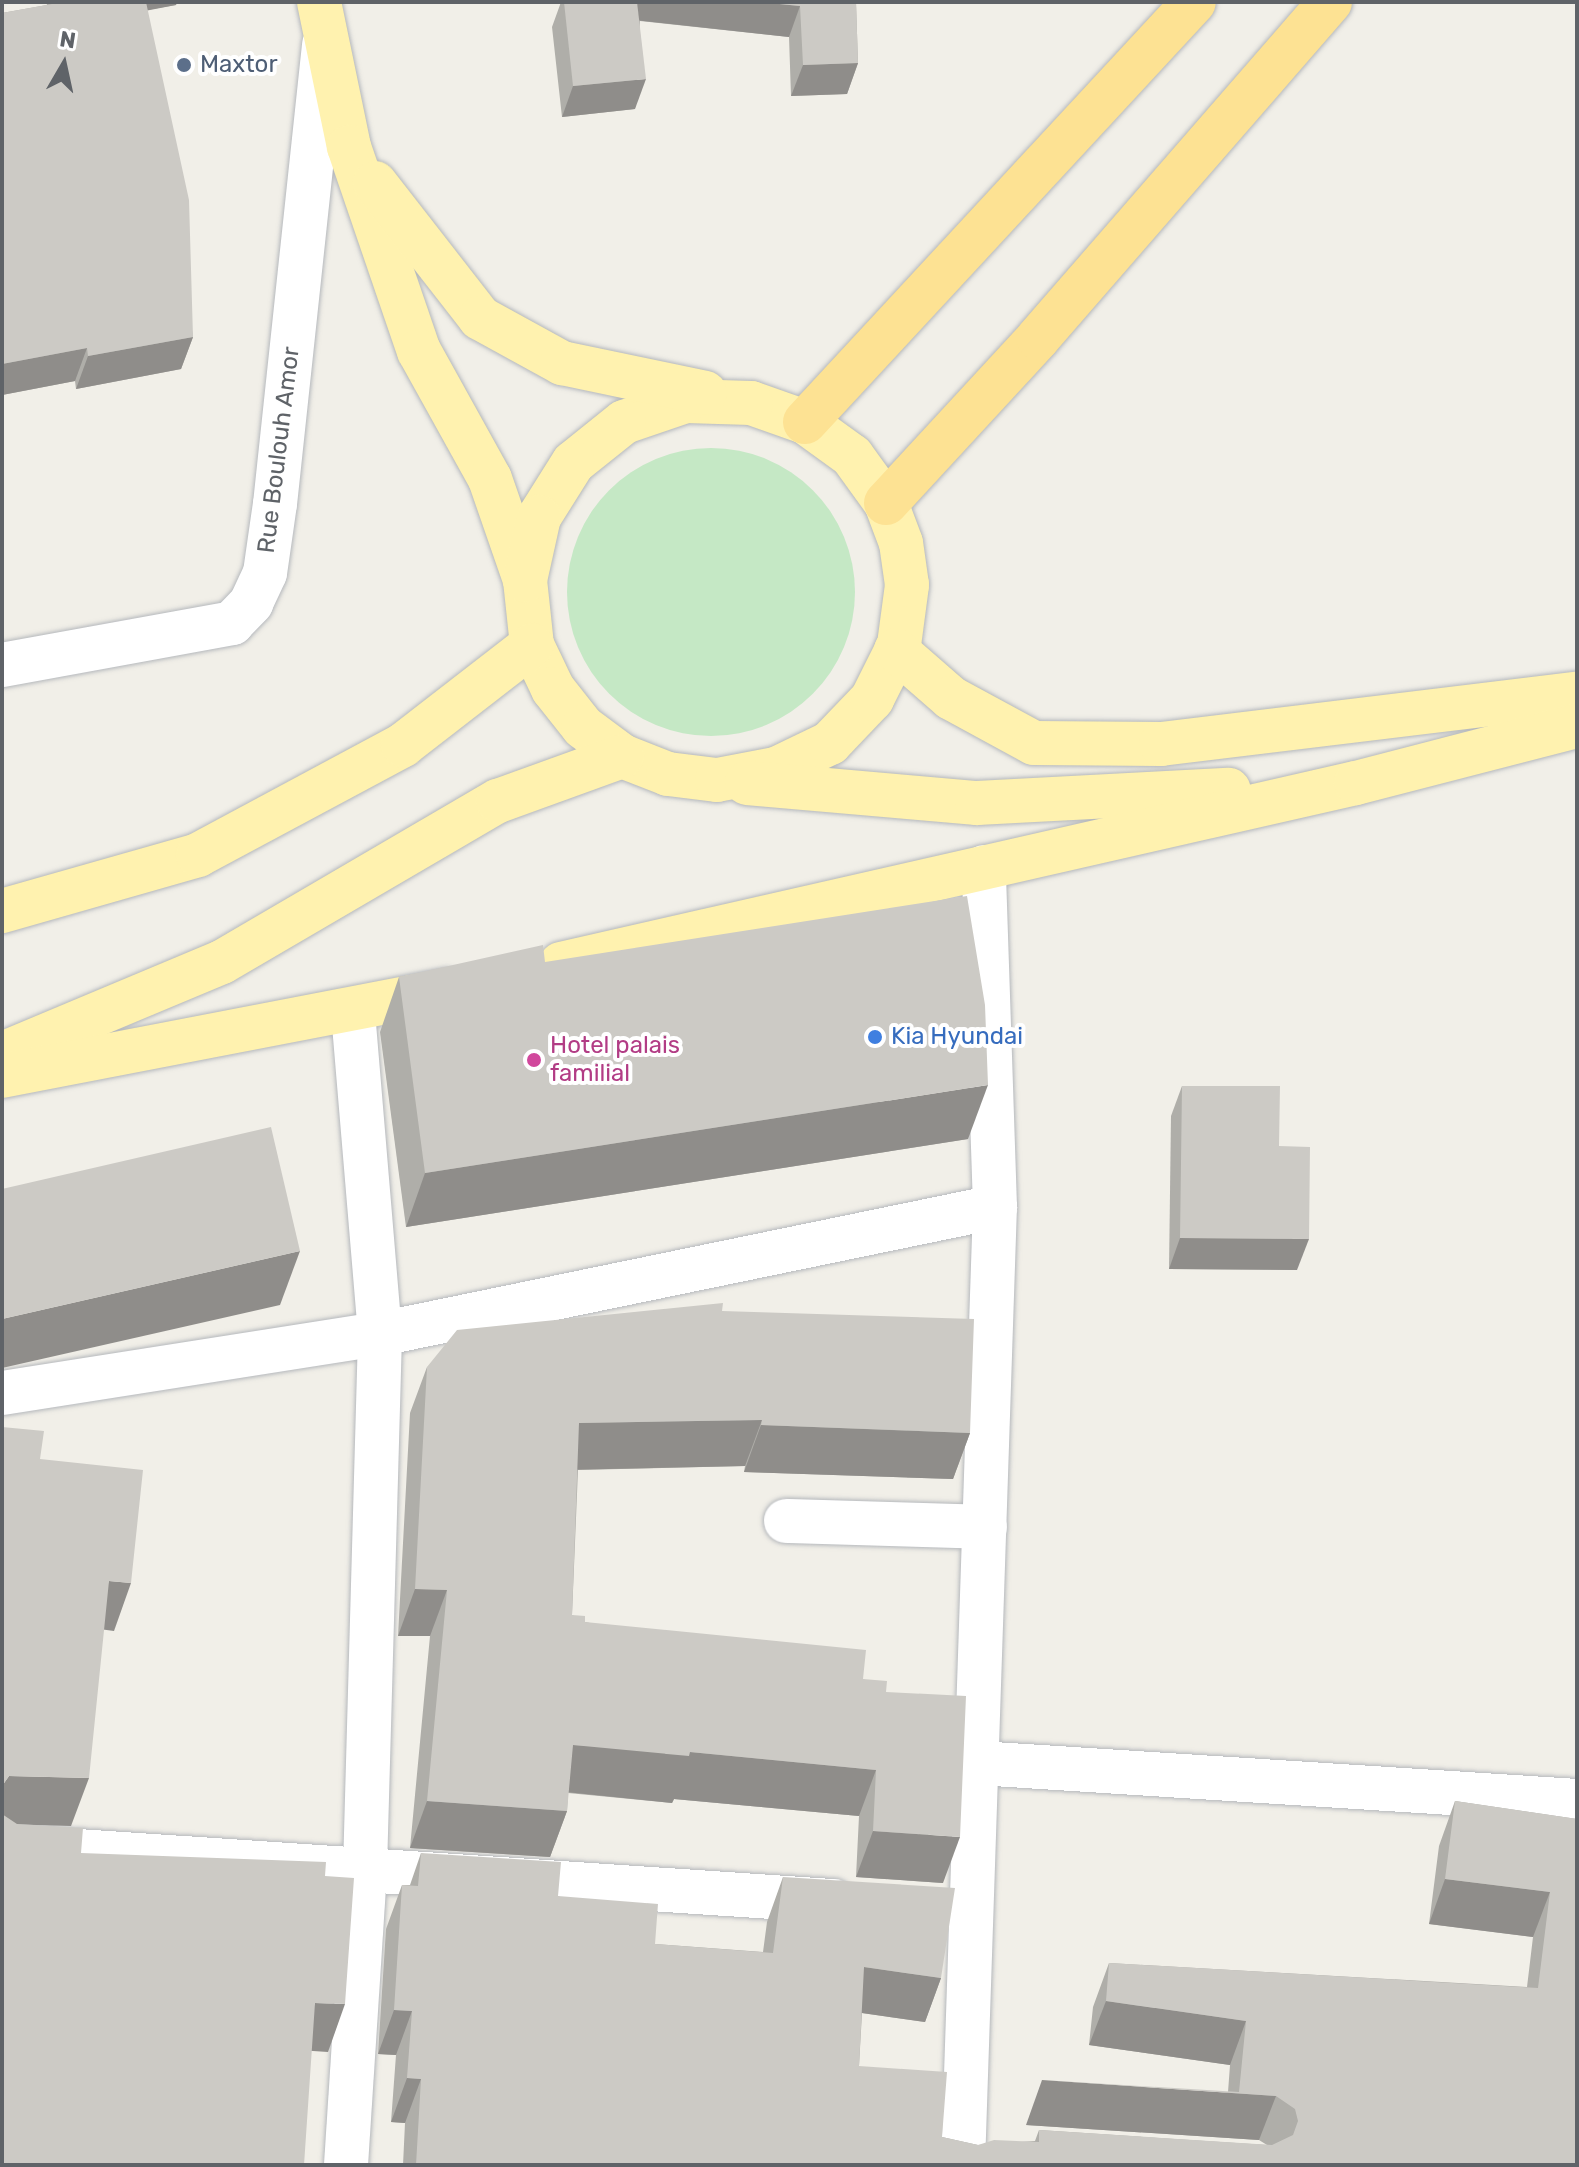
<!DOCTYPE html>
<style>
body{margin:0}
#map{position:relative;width:1579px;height:2167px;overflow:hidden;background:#f1efe8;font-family:Rubik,sans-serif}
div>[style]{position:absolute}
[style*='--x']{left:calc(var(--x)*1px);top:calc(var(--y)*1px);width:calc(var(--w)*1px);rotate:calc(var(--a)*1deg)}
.green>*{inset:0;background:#c5e8c5}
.round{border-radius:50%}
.roads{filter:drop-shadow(0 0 2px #b5b8bc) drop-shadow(0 0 2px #b5b8bc)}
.minor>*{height:44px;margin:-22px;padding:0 22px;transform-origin:22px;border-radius:22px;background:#fff}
.major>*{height:44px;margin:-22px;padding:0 22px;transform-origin:22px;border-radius:22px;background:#fff2af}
.highway>*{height:44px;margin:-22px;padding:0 22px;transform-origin:22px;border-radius:22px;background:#fde293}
.wall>*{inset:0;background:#afaea9}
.shaded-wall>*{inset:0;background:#8f8d8a}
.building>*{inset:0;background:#cccac5}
.dots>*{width:22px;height:22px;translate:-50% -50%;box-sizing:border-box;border:4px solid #fff;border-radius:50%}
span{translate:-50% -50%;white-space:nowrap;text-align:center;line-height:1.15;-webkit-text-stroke:8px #fff;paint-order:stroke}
.service-label{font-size:24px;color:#4e5e75}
.left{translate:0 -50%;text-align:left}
.street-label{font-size:24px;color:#5f6368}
.shop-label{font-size:24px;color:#366cbe}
.hotel-label{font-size:24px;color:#b23c85}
.frame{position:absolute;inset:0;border:4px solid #5f6368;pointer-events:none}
.north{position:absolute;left:24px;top:24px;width:80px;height:80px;-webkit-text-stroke:6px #fff;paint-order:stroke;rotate:9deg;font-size:22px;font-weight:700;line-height:32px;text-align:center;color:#5f6368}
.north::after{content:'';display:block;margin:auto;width:28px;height:36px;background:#5f6368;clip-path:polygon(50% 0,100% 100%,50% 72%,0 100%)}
</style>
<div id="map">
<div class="green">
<i class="round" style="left:567px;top:448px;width:288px;height:288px"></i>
</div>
<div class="roads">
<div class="minor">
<i style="--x:2;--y:665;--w:234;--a:-10.3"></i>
<i style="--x:232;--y:623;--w:28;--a:-46"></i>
<i style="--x:251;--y:603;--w:33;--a:-65"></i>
<i style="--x:265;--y:573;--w:70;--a:-81.8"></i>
<i style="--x:275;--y:504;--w:462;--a:-83.9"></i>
<i style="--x:2;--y:1393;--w:383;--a:-8.9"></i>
<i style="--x:380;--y:1334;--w:628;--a:-11.67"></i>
<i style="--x:786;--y:1521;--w:199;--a:1.7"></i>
<i style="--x:978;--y:1763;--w:600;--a:3.63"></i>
<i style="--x:2;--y:1846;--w:833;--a:3.79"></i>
<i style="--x:346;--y:2165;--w:297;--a:-86.3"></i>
<i style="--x:365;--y:1869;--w:535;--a:-88.39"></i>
<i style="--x:380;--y:1334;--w:323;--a:-94.8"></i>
<i style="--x:963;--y:2165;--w:959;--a:-88.09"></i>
<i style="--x:995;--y:1207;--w:340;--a:-91.9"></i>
</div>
<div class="major">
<i style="--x:319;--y:2;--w:148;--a:78.3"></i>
<i style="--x:349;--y:147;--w:216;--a:71.1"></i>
<i style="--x:419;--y:351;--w:146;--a:61"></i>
<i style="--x:490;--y:479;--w:107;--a:70.9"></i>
<i style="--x:525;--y:580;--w:65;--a:83.9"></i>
<i style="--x:532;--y:645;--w:49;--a:64.5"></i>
<i style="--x:553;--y:689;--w:48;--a:51.7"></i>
<i style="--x:583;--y:727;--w:49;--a:36.6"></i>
<i style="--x:622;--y:756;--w:49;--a:21.4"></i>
<i style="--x:668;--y:774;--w:49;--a:7"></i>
<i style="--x:717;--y:780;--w:60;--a:-10.6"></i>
<i style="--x:776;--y:769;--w:60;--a:-25.7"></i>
<i style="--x:830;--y:743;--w:61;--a:-46.3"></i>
<i style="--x:872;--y:699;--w:60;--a:-63.4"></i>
<i style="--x:899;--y:645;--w:61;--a:-82.4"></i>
<i style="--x:907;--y:585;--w:42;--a:-98.1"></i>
<i style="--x:901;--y:543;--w:43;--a:-110.6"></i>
<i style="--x:886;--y:503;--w:58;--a:-125.9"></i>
<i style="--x:852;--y:456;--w:58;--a:-144.1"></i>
<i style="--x:805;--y:422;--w:57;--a:-160.6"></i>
<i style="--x:751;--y:403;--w:65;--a:-178.2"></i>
<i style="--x:686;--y:401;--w:65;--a:161.3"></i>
<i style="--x:624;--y:422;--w:65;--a:141.2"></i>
<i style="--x:573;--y:463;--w:64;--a:122.2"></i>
<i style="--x:539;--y:517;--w:65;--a:102.5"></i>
<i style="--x:375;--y:183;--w:171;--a:52.1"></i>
<i style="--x:480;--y:318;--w:94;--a:28.8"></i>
<i style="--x:562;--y:363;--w:146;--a:11.8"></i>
<i style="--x:896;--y:650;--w:73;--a:41.1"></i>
<i style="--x:951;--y:698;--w:94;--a:28.5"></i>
<i style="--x:1034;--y:743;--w:127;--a:0.5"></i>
<i style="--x:1161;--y:744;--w:419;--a:-6.9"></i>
<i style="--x:747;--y:783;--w:231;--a:5"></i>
<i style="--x:977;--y:803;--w:252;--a:-3"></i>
<i style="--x:2;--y:911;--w:204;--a:-15.9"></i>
<i style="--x:198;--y:855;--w:233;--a:-28.2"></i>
<i style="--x:403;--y:745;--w:163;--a:-37.8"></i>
<i style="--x:561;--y:964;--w:815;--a:-12.83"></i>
<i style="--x:1356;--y:783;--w:228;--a:-14.5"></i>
<i style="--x:2;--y:1054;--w:238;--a:-22.7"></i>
<i style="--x:222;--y:962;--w:320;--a:-30.3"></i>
<i style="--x:498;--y:801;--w:132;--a:-19.9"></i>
<i style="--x:2;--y:1076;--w:453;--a:-10.9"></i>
</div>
<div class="highway">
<i style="--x:805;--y:422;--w:572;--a:-47.19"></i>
<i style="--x:886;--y:503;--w:224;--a:-47.3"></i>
<i style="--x:1038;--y:338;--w:445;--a:-49"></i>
</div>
</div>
<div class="wall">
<i style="clip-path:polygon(46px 2px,177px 2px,176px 5px,147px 10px,193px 337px,181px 369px,76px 389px,75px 381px,2px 395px,2px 13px,47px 5px)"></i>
<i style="clip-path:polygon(561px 2px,856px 2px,858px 63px,847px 94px,791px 96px,789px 37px,640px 21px,635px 109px,562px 117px,552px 27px)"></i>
<i style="clip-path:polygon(545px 962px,968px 1139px,406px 1227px,380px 1032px,399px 977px)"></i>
<i style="clip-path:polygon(1182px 1086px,1279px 1146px,1297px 1270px,1169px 1269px,1171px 1116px)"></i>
<i style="clip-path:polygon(722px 1311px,970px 1433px,953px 1479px,744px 1472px,745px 1466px,578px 1470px,572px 1615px,585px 1622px,863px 1679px,886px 1692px,943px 1883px,856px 1877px,859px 1816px,674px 1799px,672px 1803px,568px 1793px,567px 1811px,550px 1857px,410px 1848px,430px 1636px,398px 1636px,410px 1413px,427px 1367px)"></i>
<i style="clip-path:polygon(1455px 1801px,1577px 1819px,1577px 2165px,403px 2165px,405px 2123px,391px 2122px,396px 2055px,378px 2054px,386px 1929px,402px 1885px,410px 1885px,421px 1853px,558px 1896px,655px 1944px,763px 1952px,767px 1922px,783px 1877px,941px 1978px,925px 2022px,862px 2013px,859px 2066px,942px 2137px,978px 2145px,1035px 2141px,1039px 2130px,1267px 2145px,1259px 2140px,1026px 2125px,1228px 2092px,1230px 2065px,1089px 2045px,1093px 2007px,1109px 1963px,1527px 1987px,1533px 1937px,1429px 1924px,1439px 1846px)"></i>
</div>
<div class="shaded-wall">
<i style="clip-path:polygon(133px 2px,177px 2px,176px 5px,129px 14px)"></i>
<i style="clip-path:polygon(631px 2px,759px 2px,800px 6px,789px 37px,625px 19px)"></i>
<i style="clip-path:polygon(858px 63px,847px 94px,791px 96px,803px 65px)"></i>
<i style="clip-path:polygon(646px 79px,635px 109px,562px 117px,573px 86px)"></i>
<i style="clip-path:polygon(193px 337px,181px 369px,76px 389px,88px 356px)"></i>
<i style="clip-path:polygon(87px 348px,75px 381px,2px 395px,2px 364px)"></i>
<i style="clip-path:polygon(988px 1085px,968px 1139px,406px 1227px,425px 1173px)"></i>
<i style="clip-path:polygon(1180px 1238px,1309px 1239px,1297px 1270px,1169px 1269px)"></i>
<i style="clip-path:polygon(300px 1251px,280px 1305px,2px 1368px,2px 1319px)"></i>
<i style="clip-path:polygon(762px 1420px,745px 1466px,562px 1470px,579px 1423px)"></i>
<i style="clip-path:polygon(761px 1425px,970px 1433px,953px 1479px,744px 1472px)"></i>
<i style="clip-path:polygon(109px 1581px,131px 1583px,114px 1631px,92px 1628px)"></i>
<i style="clip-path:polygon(415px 1589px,447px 1590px,430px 1636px,398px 1636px)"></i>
<i style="clip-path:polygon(573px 1745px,690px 1752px,876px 1770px,859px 1816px,674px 1799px,672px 1803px,556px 1791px)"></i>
<i style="clip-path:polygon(9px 1776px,89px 1778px,71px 1826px,2px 1824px,2px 1786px)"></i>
<i style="clip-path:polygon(427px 1801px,567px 1811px,550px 1857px,410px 1848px)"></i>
<i style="clip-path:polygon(873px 1831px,960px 1837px,943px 1883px,856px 1877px)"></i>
<i style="clip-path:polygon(1445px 1879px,1550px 1892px,1533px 1937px,1429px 1924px)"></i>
<i style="clip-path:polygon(864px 1967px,941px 1978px,925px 2022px,848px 2011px)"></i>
<i style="clip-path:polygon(1106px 2001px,1246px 2021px,1230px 2065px,1089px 2045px)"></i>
<i style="clip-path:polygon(315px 2003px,345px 2004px,328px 2052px,298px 2050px)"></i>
<i style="clip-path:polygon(394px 2010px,412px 2011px,396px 2055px,378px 2054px)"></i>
<i style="clip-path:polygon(407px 2078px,421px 2079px,405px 2123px,391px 2122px)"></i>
<i style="clip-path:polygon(1042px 2080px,1276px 2096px,1259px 2140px,1026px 2125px)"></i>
</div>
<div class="building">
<i style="clip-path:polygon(63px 2px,146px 2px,189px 200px,193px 337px,88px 356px,87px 348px,2px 364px,2px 13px)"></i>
<i style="clip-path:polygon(564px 2px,637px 2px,646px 79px,573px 86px)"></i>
<i style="clip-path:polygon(759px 2px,856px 2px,858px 63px,803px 65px,800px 6px)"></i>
<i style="clip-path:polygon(967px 896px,985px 1005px,988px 1085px,425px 1173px,399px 977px,543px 945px,545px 962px)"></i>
<i style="clip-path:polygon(1182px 1086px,1280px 1086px,1279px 1146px,1310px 1147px,1309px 1239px,1180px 1238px)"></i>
<i style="clip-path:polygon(271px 1127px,300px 1251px,2px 1319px,2px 1189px)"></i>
<i style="clip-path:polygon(723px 1303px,722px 1311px,974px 1319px,970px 1433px,761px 1425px,762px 1420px,579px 1423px,572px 1615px,585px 1616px,585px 1622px,866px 1650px,863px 1679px,887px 1681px,886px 1692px,966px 1696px,960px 1837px,873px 1831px,876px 1770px,690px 1752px,689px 1756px,573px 1745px,567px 1811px,427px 1801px,447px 1590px,415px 1589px,427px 1367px,457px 1330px)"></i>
<i style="clip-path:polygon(2px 1427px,44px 1431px,40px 1459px,143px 1470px,131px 1583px,109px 1581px,89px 1778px,9px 1776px,2px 1786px)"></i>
<i style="clip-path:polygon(1455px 1801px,1577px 1819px,1577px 2165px,416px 2165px,421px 2079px,407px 2078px,412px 2011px,394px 2010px,402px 1885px,418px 1886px,421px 1853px,561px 1862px,558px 1896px,658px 1904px,655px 1944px,773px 1953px,783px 1877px,955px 1888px,941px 1978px,864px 1967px,859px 2066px,947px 2072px,942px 2137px,978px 2145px,994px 2140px,1039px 2142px,1039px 2130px,1272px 2145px,1293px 2135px,1298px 2121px,1295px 2109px,1276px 2096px,1042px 2080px,1239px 2092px,1246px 2021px,1106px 2001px,1109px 1963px,1538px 1988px,1550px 1892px,1445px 1879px)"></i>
<i style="clip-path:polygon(2px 1814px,17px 1824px,83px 1828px,81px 1853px,326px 1862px,325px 1876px,354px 1878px,345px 2004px,315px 2003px,304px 2165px,2px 2165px)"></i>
</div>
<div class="dots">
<i style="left:184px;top:65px;background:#5c6f8a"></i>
<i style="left:875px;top:1037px;background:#3f7fe0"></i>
<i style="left:534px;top:1060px;background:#d1479c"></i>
</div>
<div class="service-label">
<span class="left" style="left:200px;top:65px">Maxtor</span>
</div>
<div class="street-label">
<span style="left:279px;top:450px;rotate:-83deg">Rue Boulouh Amor</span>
</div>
<div class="shop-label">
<span class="left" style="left:891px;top:1037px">Kia Hyundai</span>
</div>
<div class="hotel-label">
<span class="left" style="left:550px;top:1060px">Hotel palais<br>familial</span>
</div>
<div class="frame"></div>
<div class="north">N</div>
</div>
